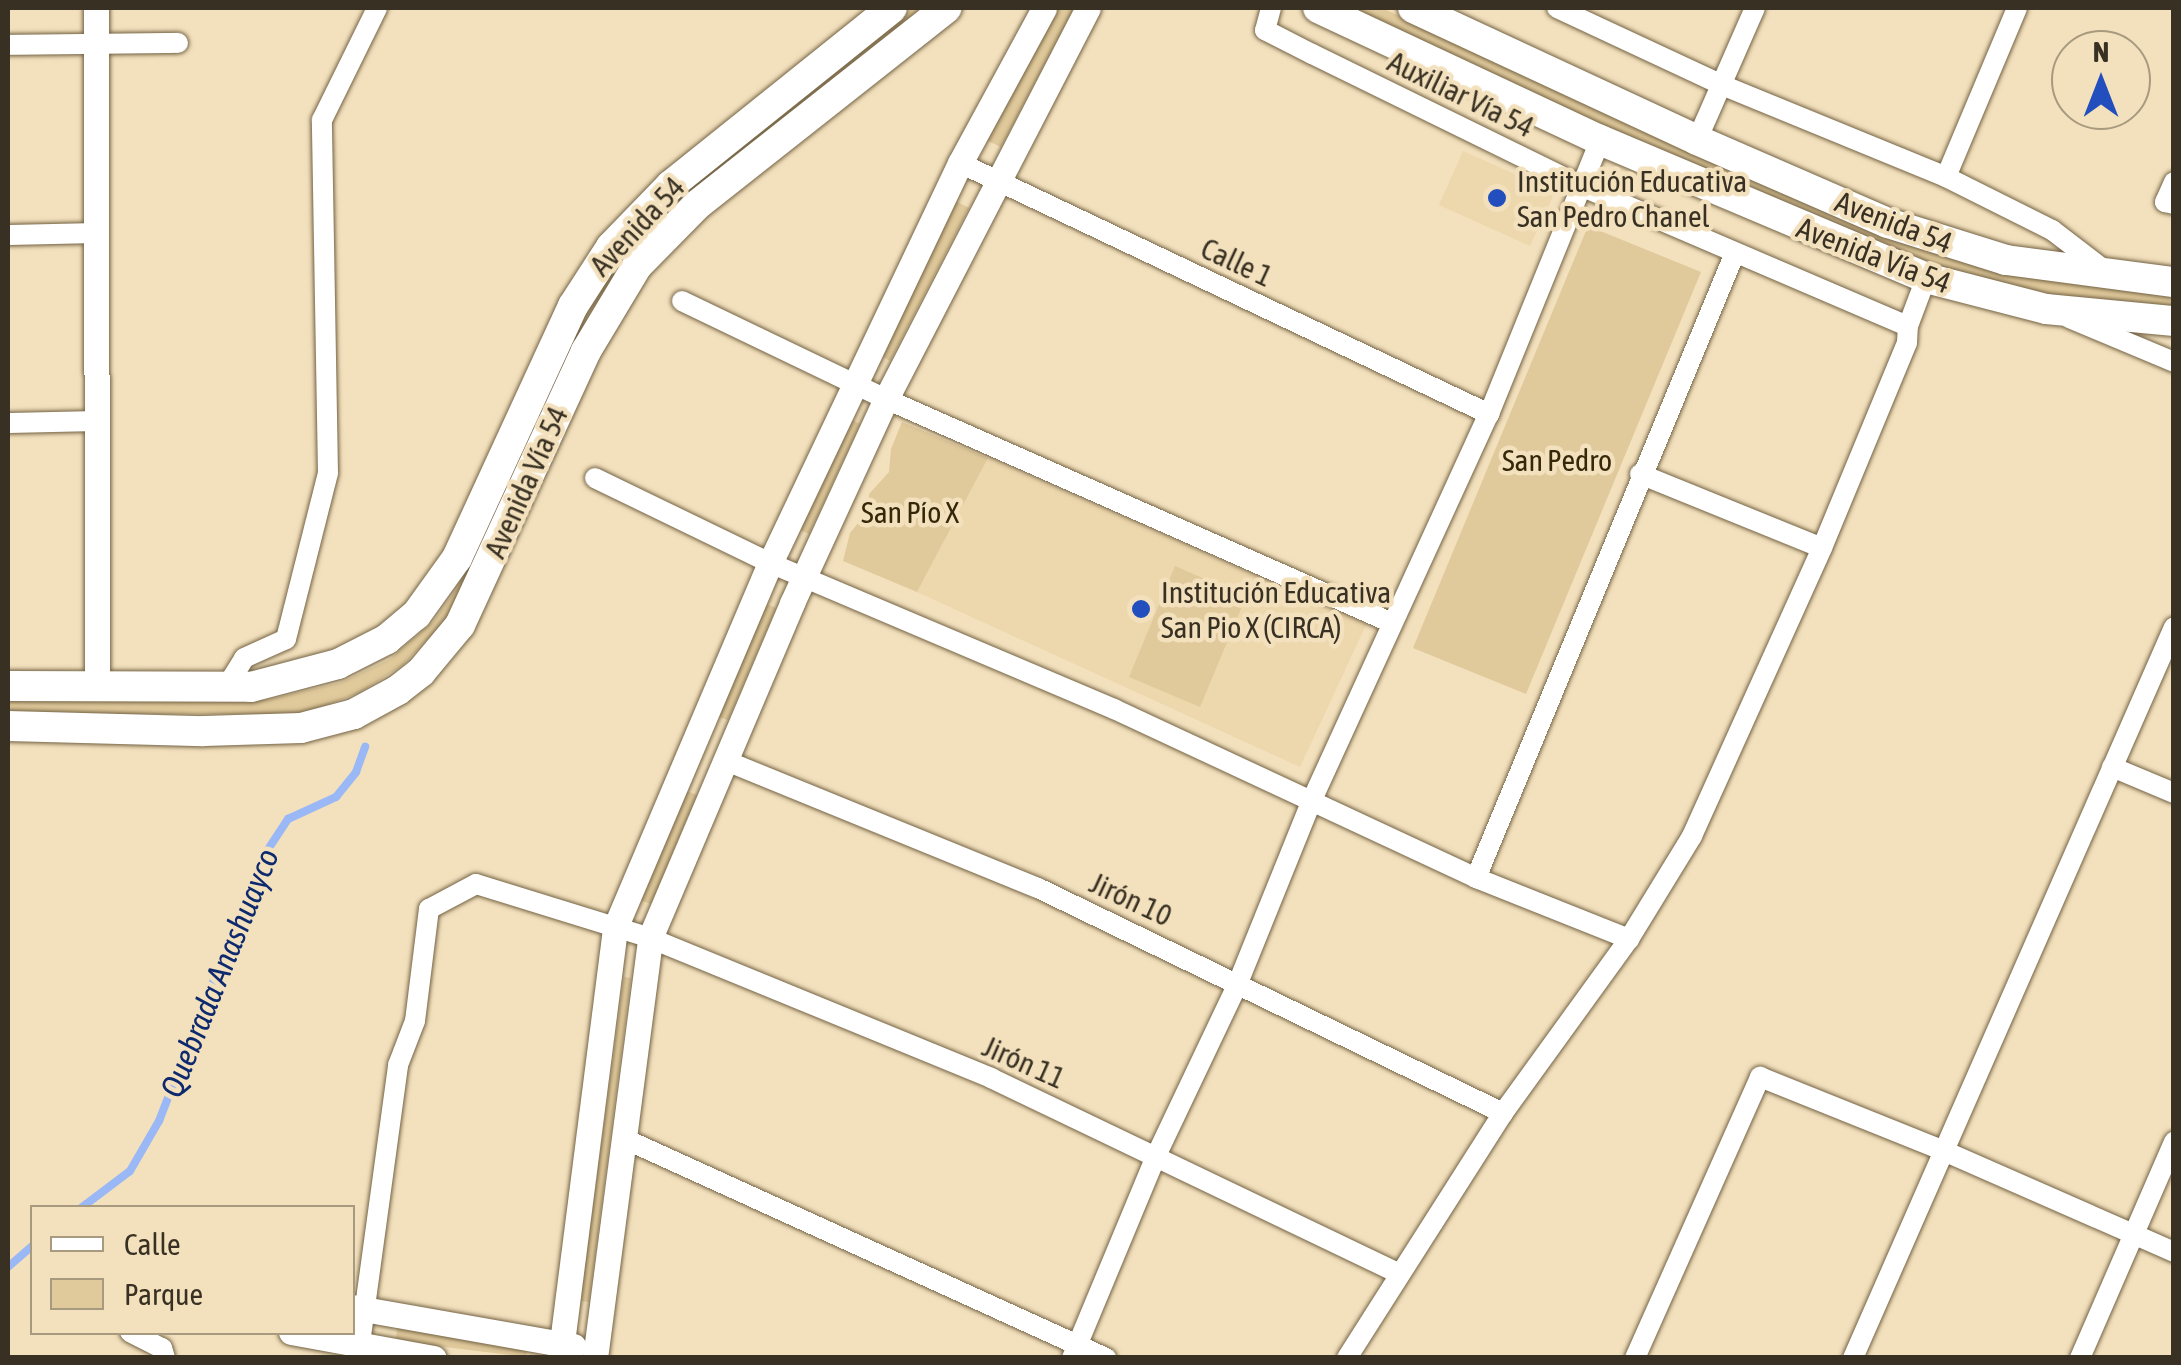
<!DOCTYPE html>
<meta charset="utf-8">
<style>
body{margin:0}
#map{position:relative;width:2181px;height:1365px;overflow:hidden;background:#f3e0bd;font-family:"Asap Condensed",sans-serif}
div>[style]{position:absolute}
[style*='--x']{left:calc(var(--x)*1px);top:calc(var(--y)*1px);width:calc(var(--w)*1px);rotate:calc(var(--a)*1deg)}
.built>*{inset:0;background:#edd7ad}
.green>*{inset:0;background:#e0c99b}
.stream>*{height:8px;margin:-4px;padding:0 4px;transform-origin:4px;border-radius:4px;background:#9ab8f5}
.roads{filter:drop-shadow(0 0 2px #736344) drop-shadow(0 0 2px #736344)}
.minor>*{height:20px;margin:-10px;padding:0 10px;transform-origin:10px;border-radius:10px;background:#fff}
.tertiary>*{height:25px;margin:-12.5px;padding:0 12.5px;transform-origin:12.5px;border-radius:12.5px;background:#fff}
.secondary>*{height:30px;margin:-15px;padding:0 15px;transform-origin:15px;border-radius:15px;background:#fff}
.dots>*{width:28px;height:28px;translate:-50% -50%;box-sizing:border-box;border:5px solid #f3e0bd;border-radius:50%}
span{translate:-50% -50%;white-space:nowrap;text-align:center;line-height:1.15;-webkit-text-stroke:9px #f3e0bd;paint-order:stroke}
.street-label{font-size:30px;color:#383123}
.poi-label{font-size:30px;color:#383123}
.left{translate:0 -50%;text-align:left}
.park-label{font-size:30px;color:#352708}
.water-label{font-size:32px;color:#0e2a6f;font-style:italic}
.frame{position:absolute;inset:0;border:10px solid #383123;pointer-events:none}
.legend{position:absolute;left:30px;top:1205px;width:325px;height:130px;box-sizing:border-box;background:#f3e0bd;border:2px solid #a89a7f;margin:0;padding:12px 18px;list-style:none;font-size:30px;color:#383123}
.legend li{display:flex;align-items:center;gap:20px;height:50px}
.legend b{width:50px;border:2px solid #a89a7f}
.north{position:absolute;left:2051px;top:30px;width:100px;height:100px;box-sizing:border-box;background:#f3e0bd;border:2px solid #a89a7f;border-radius:50%;rotate:0deg;font-size:28px;font-weight:700;line-height:40px;text-align:center;color:#383123}
.north::after{content:'';display:block;margin:auto;width:35px;height:45px;background:#224fbd;clip-path:polygon(50% 0,100% 100%,50% 72%,0 100%)}
</style>
<div id="map">
<div class="built">
<i style="clip-path:polygon(1463px 151px,1555px 192px,1530px 246px,1439px 205px)"></i>
<i style="clip-path:polygon(988px 458px,1366px 625px,1300px 767px,917px 592px)"></i>
</div>
<div class="green">
<i style="clip-path:polygon(913px 8px,922px 8px,682px 198px,624px 260px,585px 318px,468px 579px,445px 621px,403px 665px,359px 693px,302px 714px,8px 714px,8px 698px,267px 700px,342px 682px,390px 659px,433px 622px,465px 577px,581px 315px,620px 258px,678px 194px)"></i>
<i style="clip-path:polygon(1057px 8px,1074px 8px,1001px 147px,986px 140px)"></i>
<i style="clip-path:polygon(1353px 8px,1382px 8px,1730px 167px,2173px 293px,2173px 308px,2054px 297px,1942px 269px,1719px 180px)"></i>
<i style="clip-path:polygon(954px 200px,969px 208px,890px 361px,880px 355px)"></i>
<i style="clip-path:polygon(1588px 226px,1701px 272px,1526px 694px,1413px 648px)"></i>
<i style="clip-path:polygon(850px 419px,860px 424px,809px 534px,798px 529px)"></i>
<i style="clip-path:polygon(902px 422px,988px 458px,917px 592px,843px 561px,850px 533px,868px 511px,869px 494px,889px 472px,891px 449px)"></i>
<i style="clip-path:polygon(1175px 566px,1246px 597px,1200px 707px,1129px 677px)"></i>
<i style="clip-path:polygon(764px 603px,776px 608px,728px 720px,715px 716px)"></i>
<i style="clip-path:polygon(684px 790px,697px 795px,651px 904px,637px 899px)"></i>
<i style="clip-path:polygon(624px 977px,631px 978px,589px 1302px,580px 1301px)"></i>
<i style="clip-path:polygon(397px 1327px,528px 1347px,526px 1357px,396px 1341px)"></i>
</div>
<div class="stream">
<i style="--x:81;--y:1208;--w:61;--a:-37.1"></i>
<i style="--x:130;--y:1171;--w:58;--a:-59.9"></i>
<i style="--x:159;--y:1121;--w:277;--a:-68.8"></i>
<i style="--x:259;--y:863;--w:53;--a:-56.6"></i>
<i style="--x:288;--y:819;--w:53;--a:-24.6"></i>
<i style="--x:336;--y:797;--w:32;--a:-51"></i>
<i style="--x:356;--y:772;--w:27;--a:-70"></i>
<i style="--x:8;--y:1267;--w:32;--a:-41"></i>
</div>
<div class="roads">
<div class="minor">
<i style="--x:1271;--y:8;--w:23;--a:105"></i>
<i style="--x:1265;--y:30;--w:53;--a:27.1"></i>
<i style="--x:1312;--y:54;--w:302;--a:26.1"></i>
<i style="--x:1583;--y:187;--w:353;--a:23.2"></i>
<i style="--x:1557;--y:8;--w:182;--a:25"></i>
<i style="--x:1722;--y:85;--w:242;--a:22.3"></i>
<i style="--x:1946;--y:177;--w:119;--a:26.6"></i>
<i style="--x:2052;--y:230;--w:64;--a:37.4"></i>
<i style="--x:8;--y:45;--w:170;--a:-0.7"></i>
<i style="--x:1697;--y:140;--w:144;--a:-66.3"></i>
<i style="--x:960;--y:163;--w:586;--a:25.38"></i>
<i style="--x:1946;--y:177;--w:183;--a:-67.2"></i>
<i style="--x:2174;--y:182;--w:22;--a:114"></i>
<i style="--x:2165;--y:202;--w:9;--a:13"></i>
<i style="--x:8;--y:235;--w:90;--a:-1.3"></i>
<i style="--x:682;--y:301;--w:226;--a:25.7"></i>
<i style="--x:886;--y:399;--w:553;--a:23.88"></i>
<i style="--x:2069;--y:318;--w:114;--a:22.7"></i>
<i style="--x:8;--y:423;--w:90;--a:-1.3"></i>
<i style="--x:1640;--y:474;--w:196;--a:22.1"></i>
<i style="--x:595;--y:478;--w:195;--a:25.9"></i>
<i style="--x:770;--y:563;--w:374;--a:23"></i>
<i style="--x:1114;--y:709;--w:400;--a:25"></i>
<i style="--x:1476;--y:878;--w:165;--a:21.7"></i>
<i style="--x:225;--y:689;--w:36;--a:-58"></i>
<i style="--x:244;--y:658;--w:46;--a:-24.3"></i>
<i style="--x:286;--y:639;--w:171;--a:-75.8"></i>
<i style="--x:328;--y:473;--w:353;--a:-91"></i>
<i style="--x:322;--y:120;--w:125;--a:-63.8"></i>
<i style="--x:724;--y:760;--w:339;--a:22.2"></i>
<i style="--x:1038;--y:888;--w:517;--a:25.82"></i>
<i style="--x:2112;--y:767;--w:67;--a:22.8"></i>
<i style="--x:1476;--y:878;--w:674;--a:-67.5"></i>
<i style="--x:625;--y:1139;--w:529;--a:24.48"></i>
<i style="--x:130;--y:1332;--w:36;--a:27"></i>
<i style="--x:162;--y:1348;--w:10;--a:73"></i>
<i style="--x:358;--y:1358;--w:296;--a:-82.2"></i>
<i style="--x:398;--y:1065;--w:47;--a:-68.9"></i>
<i style="--x:415;--y:1021;--w:113;--a:-82.9"></i>
<i style="--x:429;--y:909;--w:53;--a:-28"></i>
<i style="--x:476;--y:884;--w:182;--a:17.2"></i>
<i style="--x:650;--y:938;--w:369;--a:22.3"></i>
<i style="--x:991;--y:1078;--w:451;--a:25.6"></i>
<i style="--x:1072;--y:1358;--w:219;--a:-67.4"></i>
<i style="--x:1156;--y:1156;--w:191;--a:-64.6"></i>
<i style="--x:1238;--y:983;--w:195;--a:-68"></i>
<i style="--x:1311;--y:802;--w:427;--a:-65.4"></i>
<i style="--x:1489;--y:414;--w:296;--a:-67.9"></i>
<i style="--x:1347;--y:1358;--w:290;--a:-57.5"></i>
<i style="--x:1503;--y:1113;--w:215;--a:-54.1"></i>
<i style="--x:1629;--y:939;--w:121;--a:-58.5"></i>
<i style="--x:1692;--y:836;--w:316;--a:-65.7"></i>
<i style="--x:1822;--y:548;--w:222;--a:-67.5"></i>
<i style="--x:1907;--y:343;--w:17;--a:-87"></i>
<i style="--x:1908;--y:326;--w:51;--a:-69.4"></i>
<i style="--x:1635;--y:1358;--w:308;--a:-66"></i>
<i style="--x:1760;--y:1077;--w:198;--a:21.9"></i>
<i style="--x:1944;--y:1151;--w:251;--a:23.7"></i>
<i style="--x:1853;--y:1358;--w:798;--a:-66.29"></i>
<i style="--x:2080;--y:1358;--w:236;--a:-66.5"></i>
</div>
<div class="tertiary">
<i style="--x:96;--y:8;--w:680;--a:89.92"></i>
<i style="--x:352;--y:1307;--w:225;--a:10"></i>
<i style="--x:291;--y:1332;--w:145;--a:10.3"></i>
<i style="--x:560;--y:1358;--w:434;--a:-82.7"></i>
<i style="--x:615;--y:928;--w:397;--a:-67"></i>
<i style="--x:770;--y:563;--w:443;--a:-64.6"></i>
<i style="--x:960;--y:163;--w:176;--a:-61.5"></i>
<i style="--x:595;--y:1358;--w:424;--a:-82.5"></i>
<i style="--x:650;--y:938;--w:364;--a:-67"></i>
<i style="--x:792;--y:603;--w:225;--a:-65.3"></i>
<i style="--x:886;--y:399;--w:440;--a:-62.7"></i>
</div>
<div class="secondary">
<i style="--x:1318;--y:8;--w:311;--a:25.1"></i>
<i style="--x:1600;--y:140;--w:354;--a:22.9"></i>
<i style="--x:1926;--y:278;--w:124;--a:14.5"></i>
<i style="--x:2046;--y:309;--w:129;--a:5.4"></i>
<i style="--x:1413;--y:8;--w:313;--a:24.9"></i>
<i style="--x:1697;--y:140;--w:208;--a:23.5"></i>
<i style="--x:1888;--y:223;--w:124;--a:17.4"></i>
<i style="--x:2006;--y:260;--w:169;--a:7.5"></i>
<i style="--x:8;--y:686;--w:243;--a:0.2"></i>
<i style="--x:251;--y:687;--w:90;--a:-14.8"></i>
<i style="--x:338;--y:664;--w:55;--a:-27"></i>
<i style="--x:387;--y:639;--w:38;--a:-40"></i>
<i style="--x:416;--y:615;--w:70;--a:-54.3"></i>
<i style="--x:457;--y:558;--w:277;--a:-65.3"></i>
<i style="--x:573;--y:306;--w:70;--a:-57.2"></i>
<i style="--x:611;--y:247;--w:86;--a:-45.9"></i>
<i style="--x:671;--y:185;--w:283;--a:-38.7"></i>
<i style="--x:8;--y:726;--w:196;--a:1.5"></i>
<i style="--x:204;--y:731;--w:97;--a:-1.8"></i>
<i style="--x:301;--y:728;--w:55;--a:-14.8"></i>
<i style="--x:354;--y:714;--w:50;--a:-28.6"></i>
<i style="--x:398;--y:690;--w:29;--a:-38"></i>
<i style="--x:421;--y:672;--w:61;--a:-50.3"></i>
<i style="--x:460;--y:625;--w:302;--a:-65.3"></i>
<i style="--x:586;--y:351;--w:99;--a:-59"></i>
<i style="--x:637;--y:266;--w:86;--a:-45.5"></i>
<i style="--x:697;--y:205;--w:318;--a:-38.3"></i>
</div>
</div>
<div class="dots">
<i style="left:1497px;top:198px;background:#224fbd"></i>
<i style="left:1141px;top:609px;background:#224fbd"></i>
</div>
<div class="street-label">
<span style="left:1461px;top:94px;rotate:26deg">Auxiliar Vía 54</span>
<span style="left:1894px;top:222px;rotate:21deg">Avenida 54</span>
<span style="left:637px;top:226px;rotate:-47deg">Avenida 54</span>
<span style="left:1874px;top:255px;rotate:21deg">Avenida Vía 54</span>
<span style="left:1237px;top:262px;rotate:25deg">Calle 1</span>
<span style="left:526px;top:482px;rotate:-66deg">Avenida Vía 54</span>
<span style="left:1131px;top:899px;rotate:25deg">Jirón 10</span>
<span style="left:1024px;top:1062px;rotate:24deg">Jirón 11</span>
</div>
<div class="poi-label">
<span class="left" style="left:1517px;top:198px">Institución Educativa<br>San Pedro Chanel</span>
<span class="left" style="left:1161px;top:609px">Institución Educativa<br>San Pio X (CIRCA)</span>
</div>
<div class="park-label">
<span style="left:1557px;top:460px">San Pedro</span>
<span style="left:910px;top:512px">San Pío X</span>
</div>
<div class="water-label">
<span style="left:220px;top:973px;rotate:-68deg">Quebrada Anashuayco</span>
</div>
<div class="frame"></div>
<ul class="legend">
<li><b style="height:12px;background:#fff"></b>Calle</li>
<li><b style="height:28px;background:#e0c99b"></b>Parque</li>
</ul>
<div class="north">N</div>
</div>
